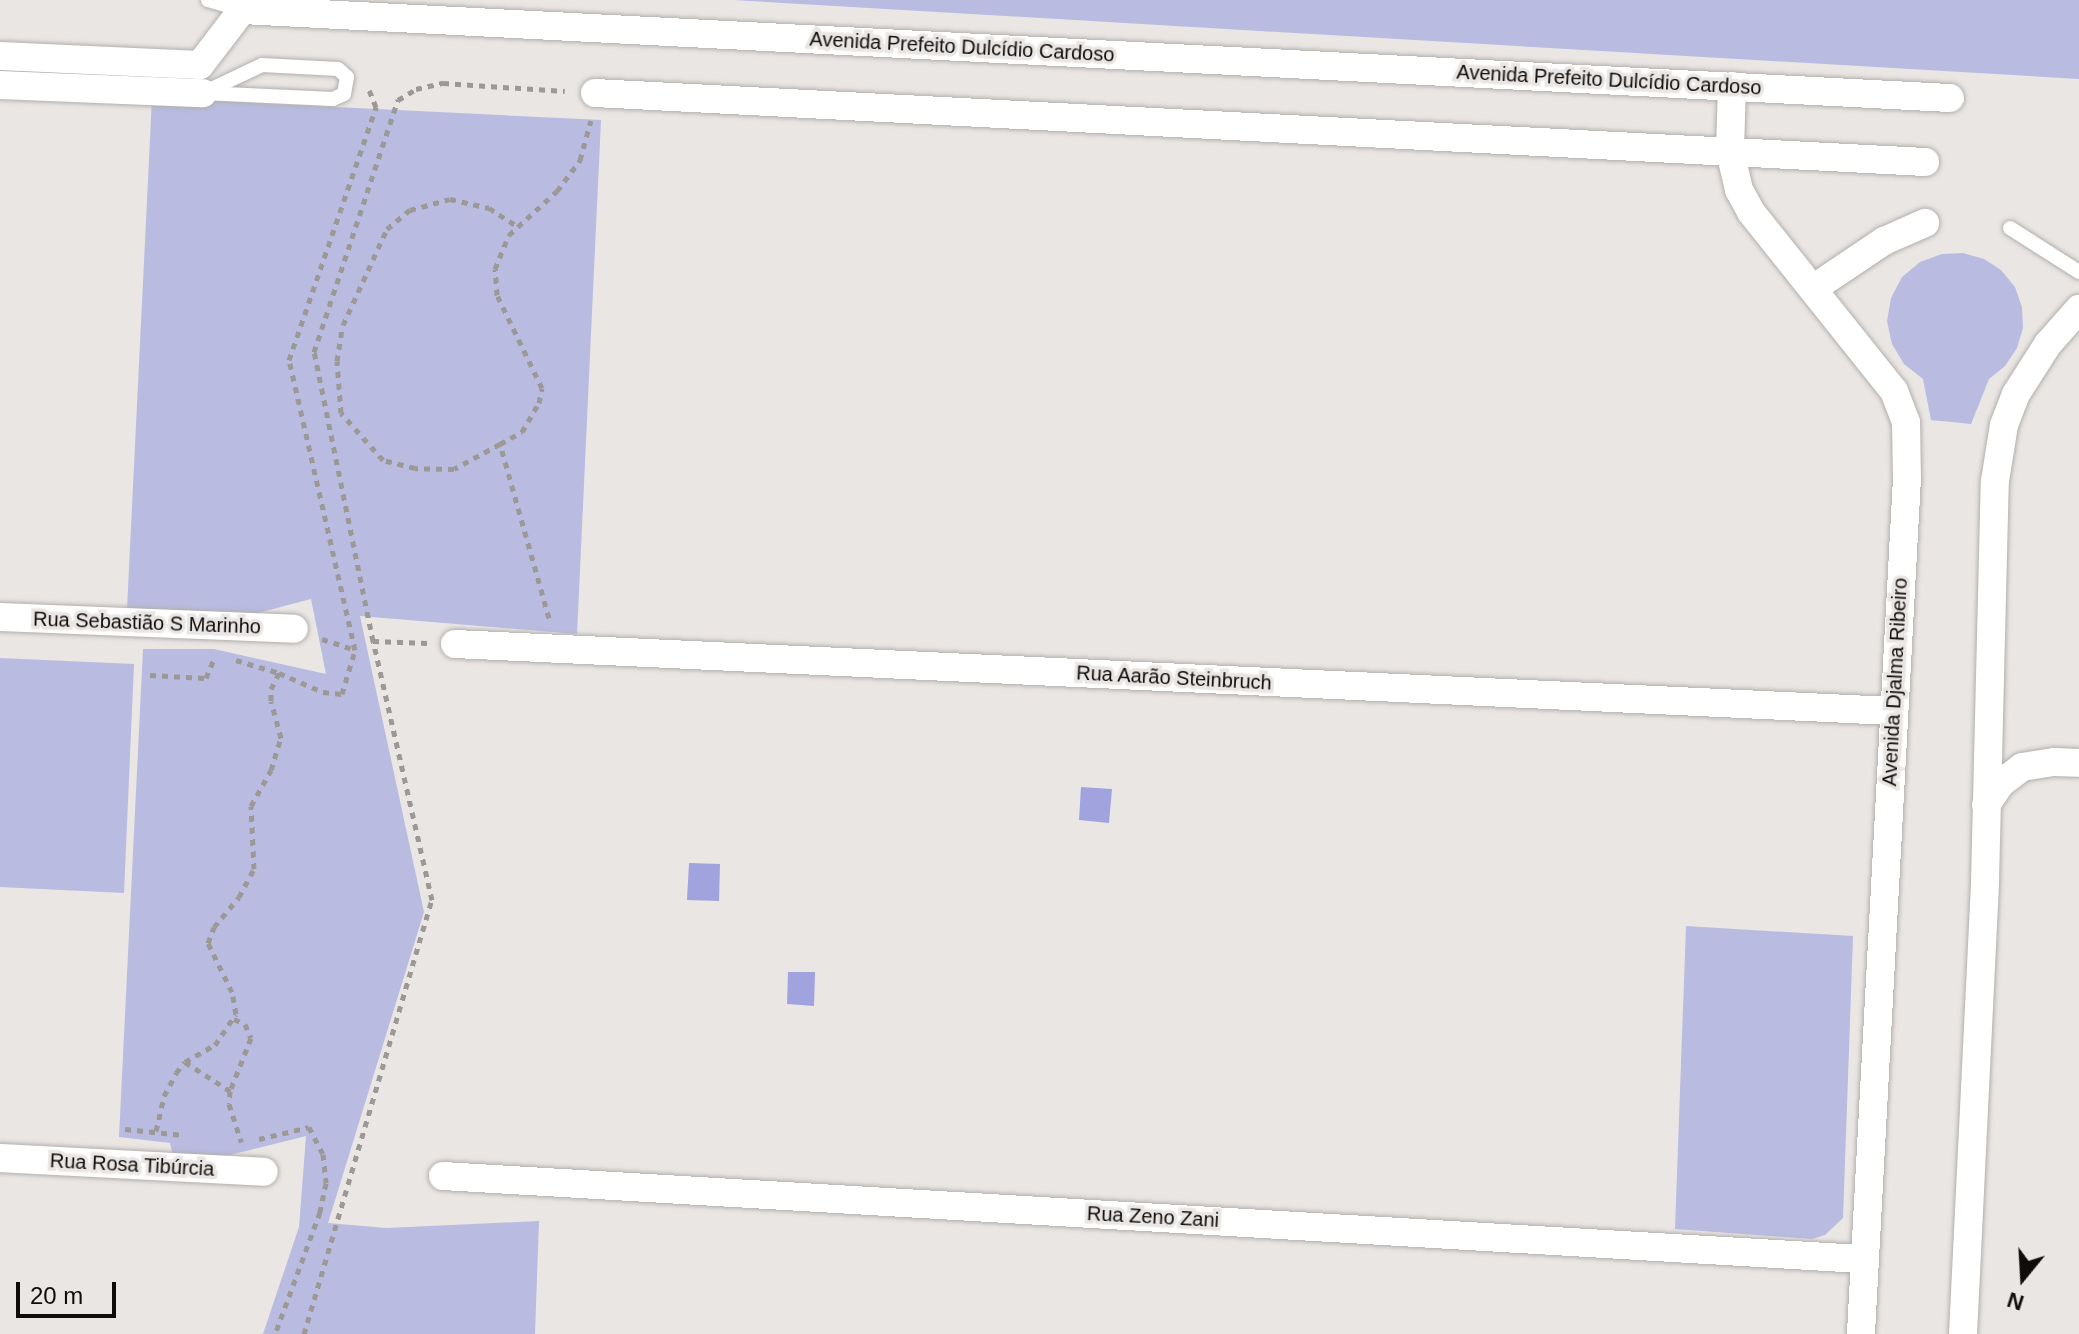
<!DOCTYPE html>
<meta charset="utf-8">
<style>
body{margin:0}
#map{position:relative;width:2079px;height:1334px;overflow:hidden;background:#eae6e4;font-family:Arial,sans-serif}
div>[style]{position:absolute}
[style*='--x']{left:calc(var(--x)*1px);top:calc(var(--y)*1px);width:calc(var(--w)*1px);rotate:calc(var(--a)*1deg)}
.green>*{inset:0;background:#b9bbe1}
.water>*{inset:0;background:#a1a3df}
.path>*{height:5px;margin-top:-2.5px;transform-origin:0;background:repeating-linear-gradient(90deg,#9b9896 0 6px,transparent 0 12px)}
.roads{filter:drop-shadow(0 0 2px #b2afac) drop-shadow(0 0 2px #b2afac)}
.lane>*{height:14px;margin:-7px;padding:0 7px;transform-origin:7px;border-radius:7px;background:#fff}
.street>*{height:28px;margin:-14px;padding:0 14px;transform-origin:14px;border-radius:14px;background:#fff}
span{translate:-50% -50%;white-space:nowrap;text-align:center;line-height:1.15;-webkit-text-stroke:7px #eae6e4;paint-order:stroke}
.street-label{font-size:20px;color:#0e0d0c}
.north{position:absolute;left:1983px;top:1238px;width:80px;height:80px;-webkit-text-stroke:6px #eae6e4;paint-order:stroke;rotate:198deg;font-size:22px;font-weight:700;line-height:32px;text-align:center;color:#0e0d0c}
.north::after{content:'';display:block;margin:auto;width:28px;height:36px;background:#0e0d0c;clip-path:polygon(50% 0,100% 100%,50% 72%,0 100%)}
.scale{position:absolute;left:16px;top:1282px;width:100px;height:36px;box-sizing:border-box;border:4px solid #0e0d0c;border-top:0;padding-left:10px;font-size:24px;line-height:28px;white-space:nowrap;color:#0e0d0c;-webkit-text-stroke:6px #eae6e4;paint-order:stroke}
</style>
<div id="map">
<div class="green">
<i style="clip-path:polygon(733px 0,2079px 0,2079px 79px)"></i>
<i style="clip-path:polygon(152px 98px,601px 120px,577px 634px,360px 616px,424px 912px,328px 1223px,387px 1228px,539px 1221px,535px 1334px,263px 1334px,299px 1227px,306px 1136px,201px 1162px,174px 1160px,170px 1143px,119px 1137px,143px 649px,214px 649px,326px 674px,311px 599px,246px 616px,127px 609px)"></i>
<i style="clip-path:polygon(1963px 253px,1984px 259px,2001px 270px,2015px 287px,2022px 307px,2023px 328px,2017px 348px,2005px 366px,1989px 379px,1971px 424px,1931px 420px,1923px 379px,1904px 364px,1892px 344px,1887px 321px,1891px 298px,1902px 277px,1920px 262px,1942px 254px)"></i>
<i style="clip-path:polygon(0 658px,134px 664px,124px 893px,0 887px)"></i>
<i style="clip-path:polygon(1686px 926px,1853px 936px,1843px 1218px,1825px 1235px,1812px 1239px,1675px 1229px)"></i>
</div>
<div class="water">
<i style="clip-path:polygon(1081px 787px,1112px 789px,1109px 823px,1079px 820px)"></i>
<i style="clip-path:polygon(689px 863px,720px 864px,719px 901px,687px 900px)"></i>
<i style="clip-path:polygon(788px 972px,815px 972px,814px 1006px,787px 1004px)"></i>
</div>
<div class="path">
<i style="--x:500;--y:444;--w:52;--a:151.5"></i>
<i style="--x:454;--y:469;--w:39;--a:-179"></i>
<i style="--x:415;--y:468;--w:33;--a:-166"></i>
<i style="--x:383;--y:460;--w:63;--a:-131.8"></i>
<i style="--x:341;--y:413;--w:52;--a:-94.4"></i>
<i style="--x:337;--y:361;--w:36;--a:-81"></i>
<i style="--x:343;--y:325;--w:106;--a:-65.4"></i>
<i style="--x:387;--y:229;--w:30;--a:-40"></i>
<i style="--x:410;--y:210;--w:41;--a:-15.4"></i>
<i style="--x:450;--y:199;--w:40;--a:13"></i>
<i style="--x:489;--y:208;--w:35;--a:33"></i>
<i style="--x:549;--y:618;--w:181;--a:-105.7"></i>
<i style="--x:500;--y:444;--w:25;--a:-29"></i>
<i style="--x:522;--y:432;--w:34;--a:-60"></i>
<i style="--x:539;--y:403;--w:15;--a:-79"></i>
<i style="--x:542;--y:388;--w:103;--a:-115.8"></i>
<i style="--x:497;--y:295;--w:26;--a:-94"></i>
<i style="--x:495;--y:269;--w:37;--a:-68"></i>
<i style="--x:509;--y:235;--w:65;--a:-42.5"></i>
<i style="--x:557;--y:191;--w:39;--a:-53"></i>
<i style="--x:580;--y:160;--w:41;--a:-74.6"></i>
<i style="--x:322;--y:639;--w:35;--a:18"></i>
<i style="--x:373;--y:641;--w:55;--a:2.1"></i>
<i style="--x:236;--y:660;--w:45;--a:16.8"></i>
<i style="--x:279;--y:673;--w:48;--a:23.4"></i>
<i style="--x:323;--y:692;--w:19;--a:6"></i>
<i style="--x:342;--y:694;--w:46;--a:-73.5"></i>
<i style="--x:355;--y:650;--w:297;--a:-102.8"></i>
<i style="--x:289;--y:360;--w:268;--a:-71"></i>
<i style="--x:376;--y:107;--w:18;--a:-112"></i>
<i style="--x:150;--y:675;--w:56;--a:3.1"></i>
<i style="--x:206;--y:678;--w:23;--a:-67"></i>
<i style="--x:234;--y:1019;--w:12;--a:24"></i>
<i style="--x:245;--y:1024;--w:15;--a:67"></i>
<i style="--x:251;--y:1038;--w:57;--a:111.6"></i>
<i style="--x:230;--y:1091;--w:13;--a:94"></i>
<i style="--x:229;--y:1104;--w:40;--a:72"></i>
<i style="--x:185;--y:1062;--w:54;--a:32.8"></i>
<i style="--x:125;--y:1129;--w:58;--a:5.9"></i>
<i style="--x:156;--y:1131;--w:36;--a:-77"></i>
<i style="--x:164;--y:1096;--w:26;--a:-62"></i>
<i style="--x:176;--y:1073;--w:14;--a:-51"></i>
<i style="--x:185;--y:1062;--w:34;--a:-30"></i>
<i style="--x:215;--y:1045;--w:37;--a:-56"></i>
<i style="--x:236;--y:1014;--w:22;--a:-100"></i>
<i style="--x:232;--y:992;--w:55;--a:-116.1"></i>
<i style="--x:208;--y:943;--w:17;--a:-69"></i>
<i style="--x:214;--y:927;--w:39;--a:-50"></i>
<i style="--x:239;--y:897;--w:32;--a:-62"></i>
<i style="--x:254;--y:869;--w:63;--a:-92.7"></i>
<i style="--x:251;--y:806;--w:41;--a:-60.9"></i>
<i style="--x:271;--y:770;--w:34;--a:-73"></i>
<i style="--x:281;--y:738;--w:38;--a:-105"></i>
<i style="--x:271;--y:701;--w:12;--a:-90"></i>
<i style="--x:271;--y:689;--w:18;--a:-63"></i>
<i style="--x:259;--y:1139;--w:51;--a:-13.5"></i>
<i style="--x:309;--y:1127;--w:30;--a:63"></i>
<i style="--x:323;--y:1154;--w:29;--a:84"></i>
<i style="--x:326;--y:1183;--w:30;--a:102"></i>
<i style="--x:320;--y:1212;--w:130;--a:110.2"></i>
<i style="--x:304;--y:1334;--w:452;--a:-73.6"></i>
<i style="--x:432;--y:900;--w:266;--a:-102.8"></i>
<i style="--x:373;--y:641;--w:295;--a:-101.5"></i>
<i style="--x:314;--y:352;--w:266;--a:-71.6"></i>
<i style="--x:398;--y:100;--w:21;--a:-31"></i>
<i style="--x:416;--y:89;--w:28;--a:-13"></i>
<i style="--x:443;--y:83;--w:122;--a:3.8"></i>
</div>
<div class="roads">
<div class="lane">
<i style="--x:208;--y:0;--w:35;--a:16"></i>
<i style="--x:262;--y:65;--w:76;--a:3"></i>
<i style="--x:338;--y:69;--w:12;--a:42"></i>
<i style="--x:347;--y:77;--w:17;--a:100"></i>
<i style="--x:344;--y:94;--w:12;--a:156"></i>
<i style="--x:333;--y:99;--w:130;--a:-177.4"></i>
<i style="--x:203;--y:93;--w:65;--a:-25.4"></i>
<i style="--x:2010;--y:228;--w:82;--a:32.5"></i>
</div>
<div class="street">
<i style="--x:0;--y:56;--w:200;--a:2.6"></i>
<i style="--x:200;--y:65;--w:69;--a:-52.6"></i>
<i style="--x:242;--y:10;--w:1710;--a:2.95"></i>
<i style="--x:0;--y:85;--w:203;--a:2.3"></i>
<i style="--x:1732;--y:86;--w:65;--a:91.8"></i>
<i style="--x:1730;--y:151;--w:40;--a:77"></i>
<i style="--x:1739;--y:190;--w:25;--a:61"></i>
<i style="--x:1751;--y:212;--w:229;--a:51.4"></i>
<i style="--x:1894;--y:391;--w:33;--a:69"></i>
<i style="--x:1906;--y:422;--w:56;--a:89"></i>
<i style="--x:1907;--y:478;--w:857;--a:93.08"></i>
<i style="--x:595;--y:93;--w:1332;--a:2.97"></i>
<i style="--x:1814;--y:288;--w:84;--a:-33.9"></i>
<i style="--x:1884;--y:241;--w:45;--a:-23.7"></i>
<i style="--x:0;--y:617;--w:294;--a:2.3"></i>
<i style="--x:455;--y:644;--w:1440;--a:2.67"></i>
<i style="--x:1986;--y:805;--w:27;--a:-56"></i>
<i style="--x:2001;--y:783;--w:26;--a:-37"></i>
<i style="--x:2022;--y:767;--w:32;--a:-9"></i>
<i style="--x:2054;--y:762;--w:25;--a:2"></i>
<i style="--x:0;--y:1158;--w:264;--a:3"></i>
<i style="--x:443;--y:1176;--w:1422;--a:3.35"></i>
<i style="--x:1963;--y:1334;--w:453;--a:-87.2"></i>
<i style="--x:1985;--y:882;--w:401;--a:-88.6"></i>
<i style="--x:1995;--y:481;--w:57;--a:-80.9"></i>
<i style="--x:2004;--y:425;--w:33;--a:-69"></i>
<i style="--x:2016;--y:394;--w:59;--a:-57.4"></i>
<i style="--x:2048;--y:344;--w:47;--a:-48.5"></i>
</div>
</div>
<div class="street-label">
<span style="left:962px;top:47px;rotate:3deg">Avenida Prefeito Dulcídio Cardoso</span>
<span style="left:1609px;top:80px;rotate:3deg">Avenida Prefeito Dulcídio Cardoso</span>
<span style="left:147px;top:623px;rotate:2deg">Rua Sebastião S Marinho</span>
<span style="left:1174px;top:678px;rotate:3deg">Rua Aarão Steinbruch</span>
<span style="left:1895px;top:682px;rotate:-87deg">Avenida Djalma Ribeiro</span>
<span style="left:132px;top:1165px;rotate:3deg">Rua Rosa Tibúrcia</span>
<span style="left:1153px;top:1217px;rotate:3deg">Rua Zeno Zani</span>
</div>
<div class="north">N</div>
<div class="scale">20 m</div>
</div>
